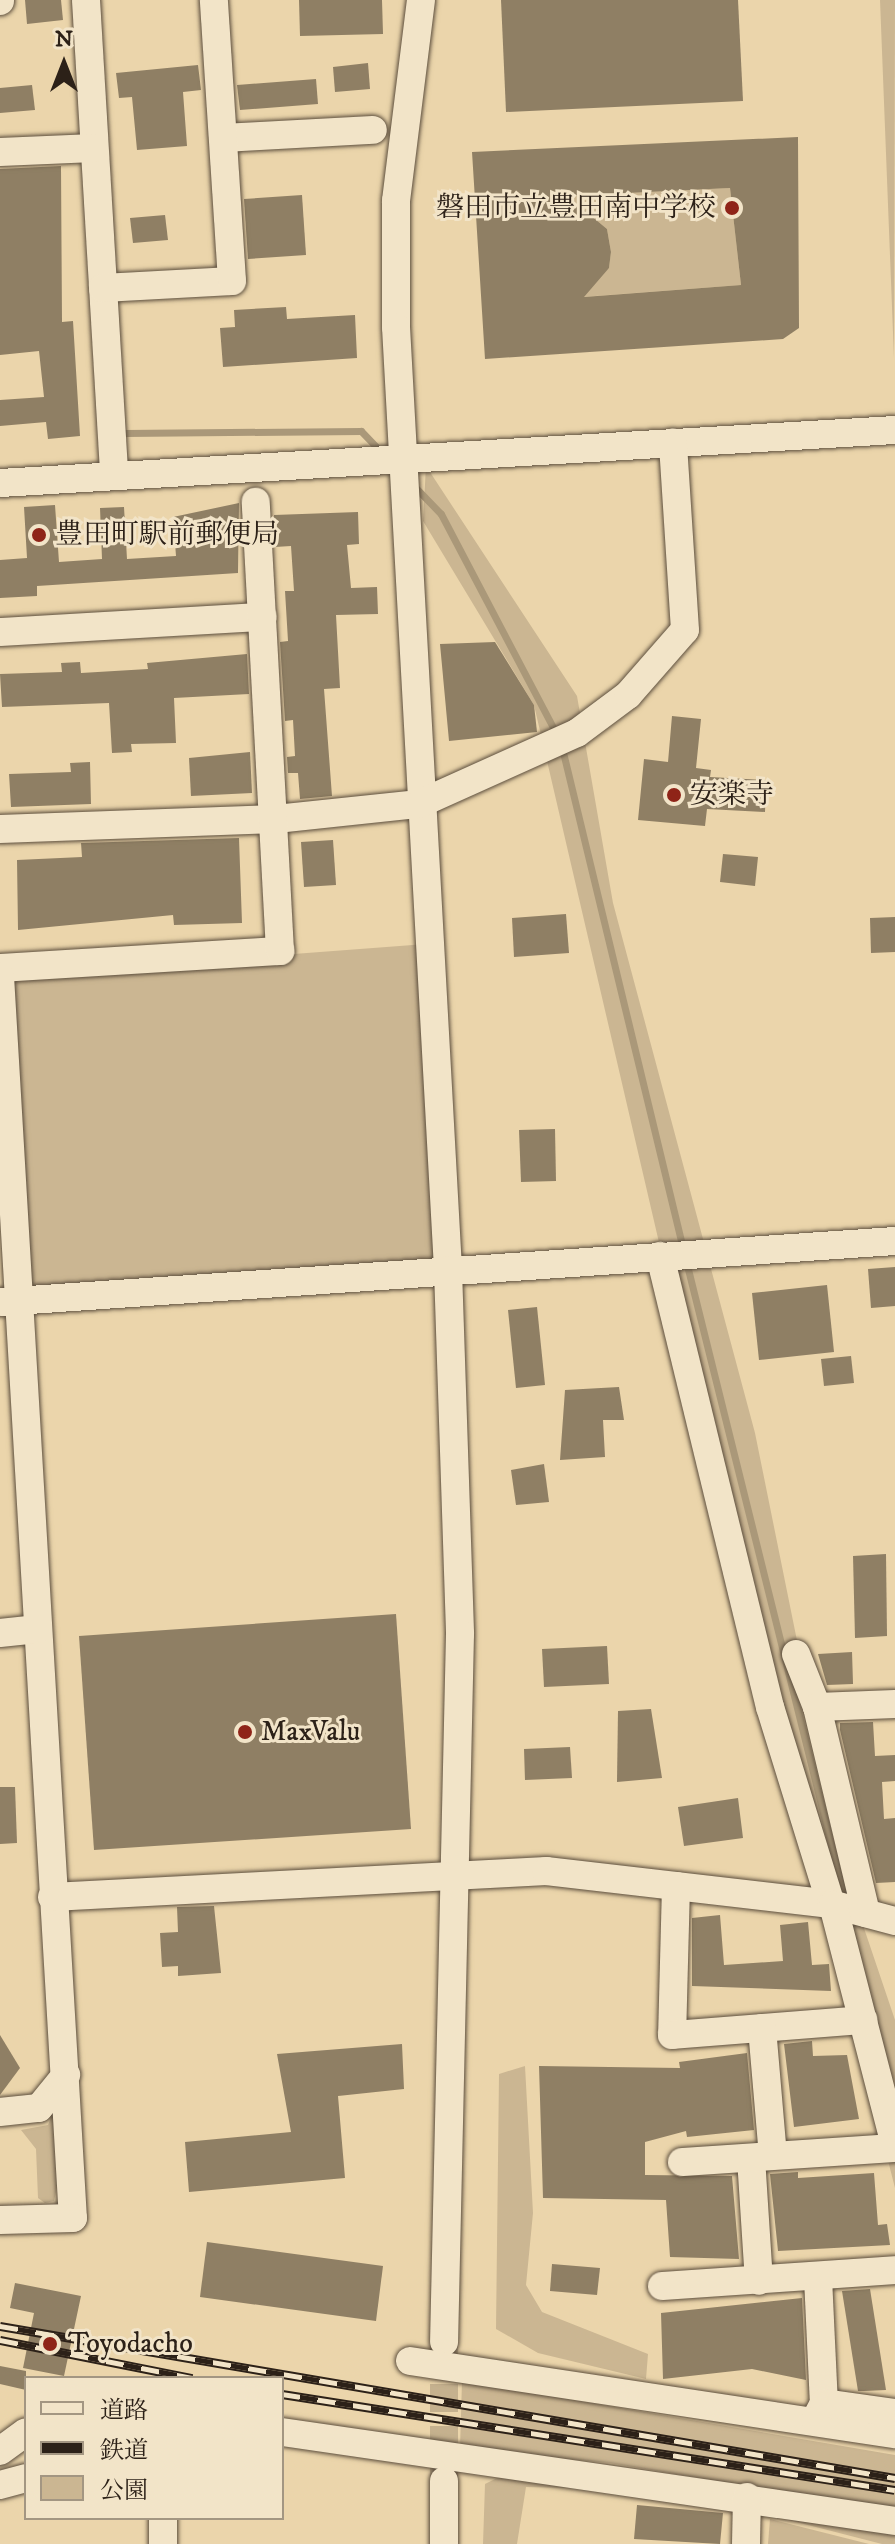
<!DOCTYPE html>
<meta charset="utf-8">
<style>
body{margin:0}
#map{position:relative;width:895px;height:2544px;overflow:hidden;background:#ebd5ab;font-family:"IM FELL DW Pica","Noto Serif JP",serif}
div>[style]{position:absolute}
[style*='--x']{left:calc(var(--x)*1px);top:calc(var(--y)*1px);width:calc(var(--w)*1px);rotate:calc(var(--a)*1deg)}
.green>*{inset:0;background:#cbb692}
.stream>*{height:7px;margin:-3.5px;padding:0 3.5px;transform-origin:3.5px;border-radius:3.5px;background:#aa9879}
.building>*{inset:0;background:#8f7f64}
.minor-tunnel>*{height:28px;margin-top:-14px;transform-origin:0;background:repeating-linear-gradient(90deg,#c5b18e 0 28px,transparent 0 42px)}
.roads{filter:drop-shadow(0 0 2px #5c4e3d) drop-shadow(0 0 2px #5c4e3d)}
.minor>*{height:28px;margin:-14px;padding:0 14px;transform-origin:14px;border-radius:14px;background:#f2e4c8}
.rail>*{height:9px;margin-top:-4.5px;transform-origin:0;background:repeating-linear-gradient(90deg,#f2e4c8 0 18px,#2c2118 0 36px);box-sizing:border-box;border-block:2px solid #2c2118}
.dots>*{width:22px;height:22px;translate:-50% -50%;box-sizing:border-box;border:4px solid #f2e4c8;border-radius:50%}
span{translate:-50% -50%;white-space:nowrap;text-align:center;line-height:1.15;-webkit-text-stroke:6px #f2e4c8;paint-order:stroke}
.poi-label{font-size:28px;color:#2c2118}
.right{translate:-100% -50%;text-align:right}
.left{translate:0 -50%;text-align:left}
.legend{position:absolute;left:24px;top:2376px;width:260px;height:144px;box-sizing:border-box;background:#f2e4c8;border:2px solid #a39682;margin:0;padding:10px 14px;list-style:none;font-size:24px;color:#2c2118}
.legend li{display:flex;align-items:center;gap:16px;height:40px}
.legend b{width:40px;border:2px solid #a39682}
.north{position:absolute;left:24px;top:24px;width:80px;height:80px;-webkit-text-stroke:6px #f2e4c8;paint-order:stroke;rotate:0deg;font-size:22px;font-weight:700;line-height:32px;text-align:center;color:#2c2118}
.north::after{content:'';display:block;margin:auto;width:28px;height:36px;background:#2c2118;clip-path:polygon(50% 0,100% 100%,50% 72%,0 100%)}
</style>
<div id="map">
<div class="green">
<i style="clip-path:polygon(880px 0,895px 0,894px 358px)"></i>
<i style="clip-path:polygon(730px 188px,741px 285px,569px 298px,609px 268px,611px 252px,607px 229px,566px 196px)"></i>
<i style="clip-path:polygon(426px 466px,577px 696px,613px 903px,755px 1433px,842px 1863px,895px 2020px,895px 2188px,711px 1466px,534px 705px,423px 521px)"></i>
<i style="clip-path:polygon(426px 944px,448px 1270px,20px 1300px,0 976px)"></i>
<i style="clip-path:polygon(525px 2066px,533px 2213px,526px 2285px,542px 2312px,648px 2354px,646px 2379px,538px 2353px,496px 2329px,499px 2074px)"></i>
<i style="clip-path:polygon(56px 2106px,58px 2183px,54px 2201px,45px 2203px,38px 2198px,36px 2149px,21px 2130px,48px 2125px)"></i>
<i style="clip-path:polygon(462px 2381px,895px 2455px,895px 2511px,610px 2463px,460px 2449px)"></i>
<i style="clip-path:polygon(503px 2475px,612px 2489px,526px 2487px,517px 2544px,483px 2544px,485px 2484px)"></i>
<i style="clip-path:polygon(769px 2515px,895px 2534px,895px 2544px,882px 2544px)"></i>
<i style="clip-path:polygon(770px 2519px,869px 2544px,768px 2544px)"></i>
</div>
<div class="stream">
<i style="--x:125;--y:433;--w:236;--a:-0.5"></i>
<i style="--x:361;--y:431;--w:30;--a:46"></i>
<i style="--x:413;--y:485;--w:40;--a:46"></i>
<i style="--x:441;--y:514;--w:252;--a:62.3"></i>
<i style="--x:562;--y:748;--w:515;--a:76.42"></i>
<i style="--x:686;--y:1261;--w:659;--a:76.05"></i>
</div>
<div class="building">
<i style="clip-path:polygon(25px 0,61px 0,63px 20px,27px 24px)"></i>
<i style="clip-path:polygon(299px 0,382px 0,383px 34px,300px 36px)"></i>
<i style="clip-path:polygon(501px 0,738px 0,743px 101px,506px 112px)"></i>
<i style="clip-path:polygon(368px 63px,370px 89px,335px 92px,333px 67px)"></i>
<i style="clip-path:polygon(198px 65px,201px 90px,183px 92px,187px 146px,137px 150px,132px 97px,119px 98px,116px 73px)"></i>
<i style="clip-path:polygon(316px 79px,318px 104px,240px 110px,237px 85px)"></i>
<i style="clip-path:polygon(32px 85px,35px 110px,0 113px,0 88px)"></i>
<i style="clip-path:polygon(evenodd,798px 137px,799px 328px,783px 339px,485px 359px,472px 152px,798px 137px,730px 188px,741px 285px,584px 297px,609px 268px,611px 252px,607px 229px,567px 196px,730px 188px)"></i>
<i style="clip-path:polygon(61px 166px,62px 322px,73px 321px,80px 436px,48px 439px,46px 422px,0 426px,0 400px,44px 397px,39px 351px,0 355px,0 169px)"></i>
<i style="clip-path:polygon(302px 195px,306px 255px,248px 259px,244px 199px)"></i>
<i style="clip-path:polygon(165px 215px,168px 240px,133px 243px,130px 218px)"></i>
<i style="clip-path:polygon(286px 307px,287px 319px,355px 315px,357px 358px,223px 367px,220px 328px,235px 327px,234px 310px)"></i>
<i style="clip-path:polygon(239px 503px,238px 573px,37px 586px,37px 596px,0 598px,0 560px,27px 558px,24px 507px,55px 505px,59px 562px,102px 559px,100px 508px,124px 507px,127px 559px,176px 556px,173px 517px)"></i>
<i style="clip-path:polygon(358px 512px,359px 544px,347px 545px,351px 588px,377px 587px,378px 614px,336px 615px,340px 688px,324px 689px,332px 796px,300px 799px,298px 773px,288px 773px,287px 757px,295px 756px,293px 720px,285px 721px,280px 642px,288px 641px,285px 591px,294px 591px,291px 546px,275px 547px,274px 515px)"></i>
<i style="clip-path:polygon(495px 642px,534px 705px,537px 732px,449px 741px,440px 644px)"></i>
<i style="clip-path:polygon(247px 654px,249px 694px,174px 698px,176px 743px,131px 744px,132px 752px,112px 753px,109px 703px,2px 707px,0 674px,62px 672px,61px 663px,80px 662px,81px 673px,148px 669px,147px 663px)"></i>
<i style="clip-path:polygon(672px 716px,701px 719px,696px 768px,711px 770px,710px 777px,766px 780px,765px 812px,707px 809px,705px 826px,638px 820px,644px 759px,668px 762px)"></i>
<i style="clip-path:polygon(250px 752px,252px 793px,191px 796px,189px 758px)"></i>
<i style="clip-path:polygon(90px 762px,91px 804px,11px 807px,9px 774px,71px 772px,70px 763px)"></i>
<i style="clip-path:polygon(239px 838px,242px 923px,174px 925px,173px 915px,18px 930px,17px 860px,82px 857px,81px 843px)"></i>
<i style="clip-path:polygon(333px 840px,336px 885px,304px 887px,301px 842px)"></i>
<i style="clip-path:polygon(723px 854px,758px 857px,755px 886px,720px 882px)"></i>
<i style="clip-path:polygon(566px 914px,569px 953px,514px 957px,512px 918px)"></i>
<i style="clip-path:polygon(895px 917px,895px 952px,871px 953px,870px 918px)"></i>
<i style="clip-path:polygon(555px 1129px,556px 1181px,521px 1182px,519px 1130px)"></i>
<i style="clip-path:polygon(895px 1267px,895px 1306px,871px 1308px,868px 1269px)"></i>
<i style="clip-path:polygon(827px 1285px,834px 1352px,759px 1360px,752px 1293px)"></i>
<i style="clip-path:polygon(537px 1307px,545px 1385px,516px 1388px,508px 1310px)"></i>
<i style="clip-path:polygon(851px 1356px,854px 1383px,824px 1386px,821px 1359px)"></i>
<i style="clip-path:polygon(619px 1387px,624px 1420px,603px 1420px,605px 1457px,560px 1460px,565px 1390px)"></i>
<i style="clip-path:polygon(544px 1464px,549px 1502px,516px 1505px,511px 1470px)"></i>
<i style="clip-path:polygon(886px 1554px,887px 1636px,855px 1638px,853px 1556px)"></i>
<i style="clip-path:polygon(396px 1614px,411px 1829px,94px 1850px,79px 1636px)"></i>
<i style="clip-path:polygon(607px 1646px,609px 1684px,544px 1687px,542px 1649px)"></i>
<i style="clip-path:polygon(852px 1652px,853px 1684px,827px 1685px,818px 1654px)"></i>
<i style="clip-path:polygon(651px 1709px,662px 1778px,617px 1782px,618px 1711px)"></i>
<i style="clip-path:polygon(873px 1722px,875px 1756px,895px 1755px,895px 1781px,882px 1782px,884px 1819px,895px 1818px,895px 1882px,876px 1883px,840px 1730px,840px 1723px)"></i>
<i style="clip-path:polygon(570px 1747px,572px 1778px,525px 1780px,524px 1749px)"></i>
<i style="clip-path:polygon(0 1787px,15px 1787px,17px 1843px,0 1844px)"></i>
<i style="clip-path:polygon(738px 1798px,743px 1838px,684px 1846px,678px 1807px)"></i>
<i style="clip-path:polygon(214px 1906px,221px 1973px,178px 1976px,178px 1966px,162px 1967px,160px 1933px,178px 1932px,177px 1907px)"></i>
<i style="clip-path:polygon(720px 1915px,724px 1965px,783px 1961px,780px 1925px,808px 1922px,812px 1965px,829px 1964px,831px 1991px,692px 1986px,692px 1918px)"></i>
<i style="clip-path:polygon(0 2035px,20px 2068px,0 2095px)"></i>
<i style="clip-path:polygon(812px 2041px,813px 2056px,847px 2055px,859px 2119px,794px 2127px,784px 2044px)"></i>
<i style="clip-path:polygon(402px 2044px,404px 2089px,338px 2096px,345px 2178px,189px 2192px,185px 2142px,291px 2132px,277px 2054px)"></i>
<i style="clip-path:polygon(747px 2053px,754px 2130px,687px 2137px,686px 2131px,645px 2142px,645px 2175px,732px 2176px,739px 2259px,670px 2257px,666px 2200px,543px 2198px,539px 2066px,680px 2068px,679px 2062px)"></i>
<i style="clip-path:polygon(798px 2172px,798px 2178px,874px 2173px,878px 2225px,887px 2224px,890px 2245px,778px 2251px,770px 2174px)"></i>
<i style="clip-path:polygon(207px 2242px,383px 2266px,376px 2321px,200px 2297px)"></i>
<i style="clip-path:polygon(552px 2264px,600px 2268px,597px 2295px,550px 2291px)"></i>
<i style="clip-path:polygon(15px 2283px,81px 2296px,64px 2376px,23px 2368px,34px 2313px,10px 2308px)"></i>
<i style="clip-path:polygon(870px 2289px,886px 2390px,864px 2391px,858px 2391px,842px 2291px)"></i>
<i style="clip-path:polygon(802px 2298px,806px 2380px,752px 2369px,663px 2379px,661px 2313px)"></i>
<i style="clip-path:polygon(0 2366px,26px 2371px,26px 2390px,0 2384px)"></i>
<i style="clip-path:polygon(637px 2505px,723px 2513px,720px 2544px,634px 2539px)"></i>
</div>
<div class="minor-tunnel">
<i style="--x:444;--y:2342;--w:138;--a:90"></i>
</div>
<div class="roads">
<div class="minor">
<i style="--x:86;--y:0;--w:476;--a:86.6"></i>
<i style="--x:421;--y:0;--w:203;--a:97.1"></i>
<i style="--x:396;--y:201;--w:126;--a:90"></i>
<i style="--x:396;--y:327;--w:944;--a:86.84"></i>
<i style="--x:448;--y:1270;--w:364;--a:88.1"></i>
<i style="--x:460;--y:1634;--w:708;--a:91.29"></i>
<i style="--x:0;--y:1;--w:1;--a:-90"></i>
<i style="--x:223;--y:138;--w:150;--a:-3.1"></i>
<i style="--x:0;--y:152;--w:94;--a:-2.4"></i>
<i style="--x:103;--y:288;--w:129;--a:-3.1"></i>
<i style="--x:232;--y:281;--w:282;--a:-93.7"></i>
<i style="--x:0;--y:483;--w:897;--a:-3.39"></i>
<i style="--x:0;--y:632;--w:263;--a:-3.3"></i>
<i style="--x:0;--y:829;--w:276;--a:-2.1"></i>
<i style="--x:276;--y:819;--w:144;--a:-6"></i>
<i style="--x:419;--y:804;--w:173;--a:-24.2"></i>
<i style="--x:577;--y:733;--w:64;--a:-36.7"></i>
<i style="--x:628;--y:695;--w:86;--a:-48.8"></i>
<i style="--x:685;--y:630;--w:188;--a:-93.7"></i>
<i style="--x:0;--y:968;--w:281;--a:-3.5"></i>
<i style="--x:280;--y:951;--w:450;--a:-93.1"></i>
<i style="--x:0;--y:976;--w:1244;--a:86.64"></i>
<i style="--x:73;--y:2218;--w:73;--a:178.4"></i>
<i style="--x:660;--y:1256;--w:464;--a:76.3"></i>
<i style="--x:770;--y:1707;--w:206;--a:72.8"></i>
<i style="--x:0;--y:1302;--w:897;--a:-3.9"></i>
<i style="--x:0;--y:1633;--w:38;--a:-6"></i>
<i style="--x:796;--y:1654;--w:57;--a:68.4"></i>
<i style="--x:817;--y:1707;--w:212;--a:76.6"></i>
<i style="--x:817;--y:1707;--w:78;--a:-2.2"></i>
<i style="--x:676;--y:1886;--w:149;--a:91.5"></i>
<i style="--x:672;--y:2035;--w:192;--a:-4.5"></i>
<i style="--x:52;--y:1897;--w:495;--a:-3"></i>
<i style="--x:546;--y:1871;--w:287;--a:6.6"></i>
<i style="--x:831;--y:1904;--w:66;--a:14.9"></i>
<i style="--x:833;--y:1905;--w:247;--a:75.5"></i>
<i style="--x:762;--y:2028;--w:128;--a:85.1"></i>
<i style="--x:0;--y:2112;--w:39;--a:-6"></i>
<i style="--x:39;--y:2108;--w:43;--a:-50.7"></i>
<i style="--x:751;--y:2158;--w:123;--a:86.3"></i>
<i style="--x:682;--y:2162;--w:213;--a:-3.8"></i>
<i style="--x:818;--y:2278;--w:125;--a:87.3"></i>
<i style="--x:662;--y:2286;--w:234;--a:-3.9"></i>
<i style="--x:410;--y:2361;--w:490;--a:8.6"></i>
<i style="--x:815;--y:2420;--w:19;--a:-62"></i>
<i style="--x:824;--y:2403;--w:72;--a:8"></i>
<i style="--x:282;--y:2432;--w:619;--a:8.26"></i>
<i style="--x:0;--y:2451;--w:32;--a:-36"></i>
<i style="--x:0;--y:2485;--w:27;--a:-15"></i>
<i style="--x:163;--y:2544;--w:26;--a:-90"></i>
<i style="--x:444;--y:2544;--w:63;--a:-90"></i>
<i style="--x:746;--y:2544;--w:47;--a:-88.8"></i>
</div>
</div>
<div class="rail">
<i style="--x:0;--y:2326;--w:908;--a:9.64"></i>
<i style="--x:0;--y:2340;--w:196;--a:11.2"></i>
<i style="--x:282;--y:2394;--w:620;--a:8.9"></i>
</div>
<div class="dots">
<i style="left:732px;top:208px;background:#8f2418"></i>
<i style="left:39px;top:535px;background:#8f2418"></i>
<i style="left:674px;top:795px;background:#8f2418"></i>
<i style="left:245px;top:1732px;background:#8f2418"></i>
<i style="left:50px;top:2344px;background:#8f2418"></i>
</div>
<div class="poi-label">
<span class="right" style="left:716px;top:208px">磐田市立豊田南中学校</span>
<span class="left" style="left:55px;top:535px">豊田町駅前郵便局</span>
<span class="left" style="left:690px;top:795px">安楽寺</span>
<span class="left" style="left:261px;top:1732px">MaxValu</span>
<span class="left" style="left:68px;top:2344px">Toyodacho</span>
</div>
<ul class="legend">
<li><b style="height:10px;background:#f2e4c8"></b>道路</li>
<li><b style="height:10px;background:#2c2118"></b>鉄道</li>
<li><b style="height:22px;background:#cbb692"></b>公園</li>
</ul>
<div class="north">N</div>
</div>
